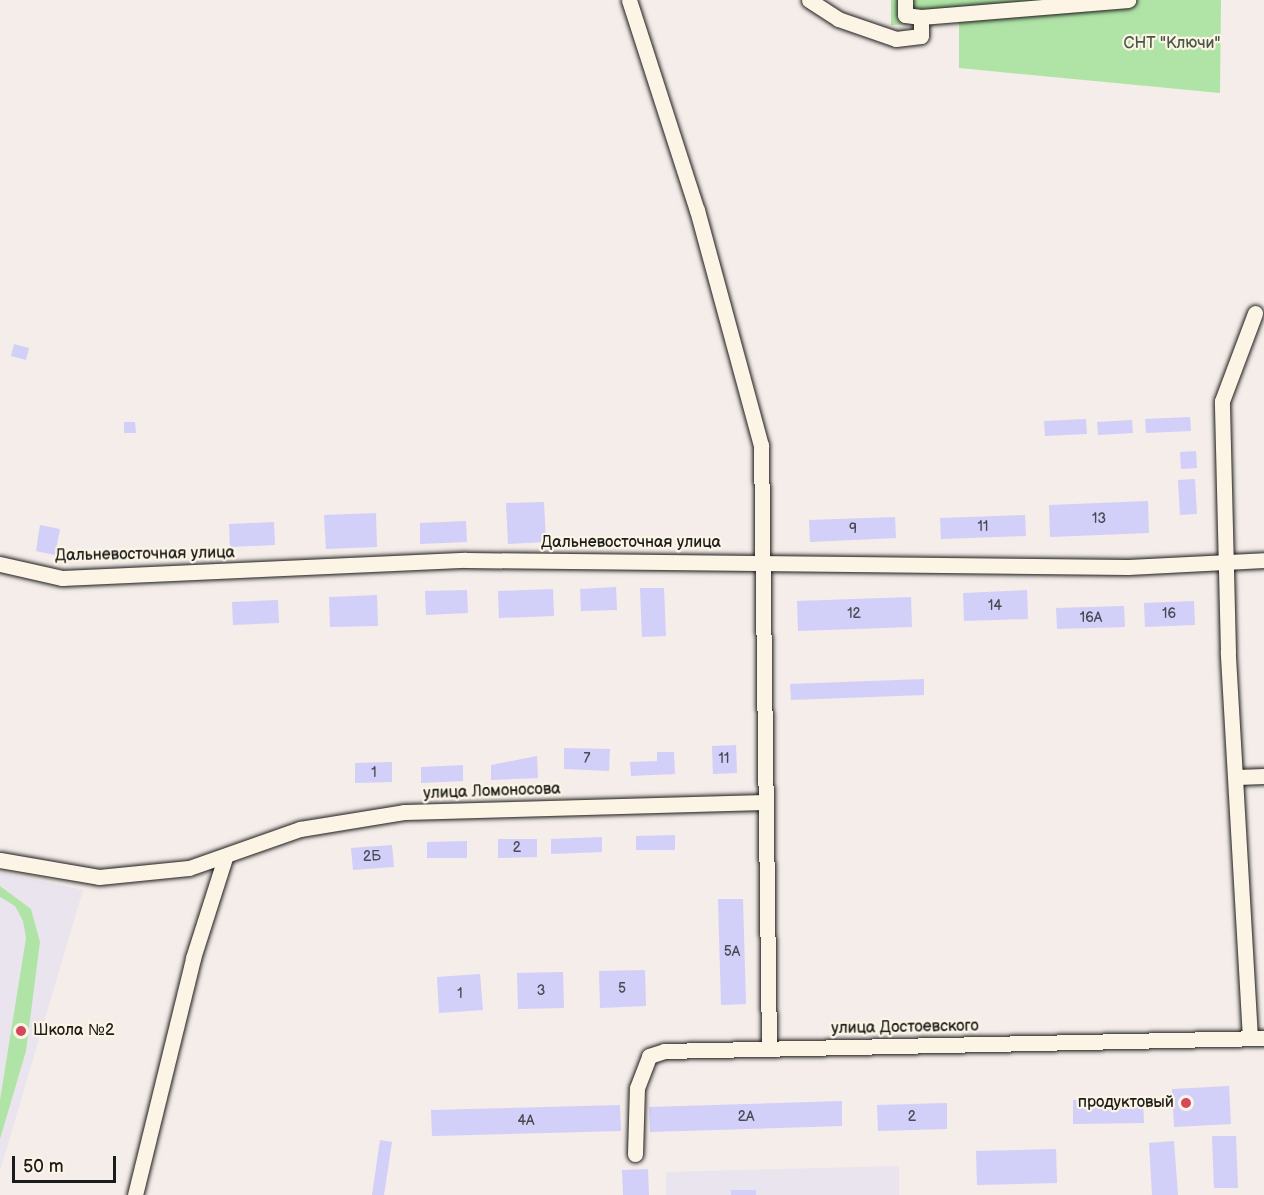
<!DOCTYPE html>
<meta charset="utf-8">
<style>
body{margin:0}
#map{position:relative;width:1264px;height:1195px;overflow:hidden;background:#f4ede9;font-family:"Balsamiq Sans",sans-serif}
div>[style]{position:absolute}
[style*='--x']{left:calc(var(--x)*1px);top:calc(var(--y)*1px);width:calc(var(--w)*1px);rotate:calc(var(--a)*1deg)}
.built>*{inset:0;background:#eae4ee}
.green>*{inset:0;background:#b0e4a6}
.building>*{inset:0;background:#d2cff8}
.roads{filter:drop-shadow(0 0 2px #1c1c1c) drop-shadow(0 0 2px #1c1c1c)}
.street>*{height:15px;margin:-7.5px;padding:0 7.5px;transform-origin:7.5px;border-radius:7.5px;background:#fcf5e5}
.dots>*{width:16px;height:16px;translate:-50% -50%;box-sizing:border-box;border:3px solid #fcf5e5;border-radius:50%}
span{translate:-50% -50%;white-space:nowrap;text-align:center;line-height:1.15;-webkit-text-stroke:4.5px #fcf5e5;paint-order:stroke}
.number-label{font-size:14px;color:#4a4953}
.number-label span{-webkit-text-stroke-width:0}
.park-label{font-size:16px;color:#485845}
.street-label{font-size:16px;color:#1c1c1c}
.poi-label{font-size:16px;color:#1c1c1c}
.left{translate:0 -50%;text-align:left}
.right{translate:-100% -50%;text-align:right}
.scale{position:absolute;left:12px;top:1156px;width:104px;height:27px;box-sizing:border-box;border:3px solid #1c1c1c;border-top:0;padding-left:8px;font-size:18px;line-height:21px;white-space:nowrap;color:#1c1c1c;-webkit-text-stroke:4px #fcf5e5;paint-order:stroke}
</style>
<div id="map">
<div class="built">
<i style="clip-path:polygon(0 872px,83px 890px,0 1171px)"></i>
<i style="clip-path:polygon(899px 1166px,899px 1195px,666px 1195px,666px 1172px)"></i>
</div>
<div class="green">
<i style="clip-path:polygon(891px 0,1221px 0,1220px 93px,959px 68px,959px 22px,891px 25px)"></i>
<i style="clip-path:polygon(0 886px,31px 909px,40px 942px,26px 1051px,0 1139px,0 1100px,26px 938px,23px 921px,15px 906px,0 897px)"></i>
</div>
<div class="building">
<i style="clip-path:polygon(14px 344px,29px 348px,26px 360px,11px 356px)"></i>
<i style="clip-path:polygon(1190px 417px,1191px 431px,1146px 433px,1145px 419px)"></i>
<i style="clip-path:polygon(1086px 419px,1087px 434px,1045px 436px,1044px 421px)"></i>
<i style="clip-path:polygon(1132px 420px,1133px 433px,1098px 435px,1097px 422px)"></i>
<i style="clip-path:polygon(124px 422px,135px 422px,136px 433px,124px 433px)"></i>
<i style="clip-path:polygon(1196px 451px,1197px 468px,1181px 469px,1180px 452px)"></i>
<i style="clip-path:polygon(1195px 479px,1197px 514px,1180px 515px,1178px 480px)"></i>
<i style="clip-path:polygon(1148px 501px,1149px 533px,1050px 537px,1049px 505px)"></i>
<i style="clip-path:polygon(544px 502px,546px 542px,508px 544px,506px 503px)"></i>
<i style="clip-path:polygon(376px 513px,377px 547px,326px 549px,324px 515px)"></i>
<i style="clip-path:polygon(1025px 515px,1026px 536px,941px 539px,940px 518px)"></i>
<i style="clip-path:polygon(895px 517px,896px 538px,810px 542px,809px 520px)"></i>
<i style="clip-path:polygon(466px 521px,467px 542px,420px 544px,420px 523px)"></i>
<i style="clip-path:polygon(274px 522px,275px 545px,230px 547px,229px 524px)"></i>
<i style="clip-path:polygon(40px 525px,60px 529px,55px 555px,36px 551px)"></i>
<i style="clip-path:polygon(616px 587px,617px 610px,581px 611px,580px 589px)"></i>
<i style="clip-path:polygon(640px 588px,664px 588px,666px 636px,642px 637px)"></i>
<i style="clip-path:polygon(553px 589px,554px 616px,499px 618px,498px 591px)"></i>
<i style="clip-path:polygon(467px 590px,468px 613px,426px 615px,425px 591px)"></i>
<i style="clip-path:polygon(1027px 590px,1028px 619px,964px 621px,963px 593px)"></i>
<i style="clip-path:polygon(377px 595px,378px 626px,330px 627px,329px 597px)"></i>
<i style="clip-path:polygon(911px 597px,912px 627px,798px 631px,797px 601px)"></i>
<i style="clip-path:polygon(278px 600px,279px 623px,233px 625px,232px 602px)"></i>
<i style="clip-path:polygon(1194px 601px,1195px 625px,1145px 627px,1144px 603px)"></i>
<i style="clip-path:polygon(1124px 606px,1125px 627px,1057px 629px,1056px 608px)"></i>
<i style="clip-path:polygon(924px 679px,924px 695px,791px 700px,790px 684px)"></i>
<i style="clip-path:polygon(736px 745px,737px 773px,713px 774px,712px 746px)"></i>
<i style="clip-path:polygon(564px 748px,610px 749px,609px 771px,564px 769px)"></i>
<i style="clip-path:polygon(657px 752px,674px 752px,675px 774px,631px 776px,630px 762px,657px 761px)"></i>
<i style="clip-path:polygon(537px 756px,538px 778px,491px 780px,491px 765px)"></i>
<i style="clip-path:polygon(392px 762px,392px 782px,355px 783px,355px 763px)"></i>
<i style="clip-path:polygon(463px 765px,463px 781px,421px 783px,421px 767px)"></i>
<i style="clip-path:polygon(675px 835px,675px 850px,636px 850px,636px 836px)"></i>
<i style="clip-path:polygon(602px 837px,602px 852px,551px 854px,551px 839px)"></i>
<i style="clip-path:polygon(498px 839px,537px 839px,537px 857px,498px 858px)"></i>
<i style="clip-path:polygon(467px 841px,467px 858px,427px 858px,427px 842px)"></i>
<i style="clip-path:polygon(392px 845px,394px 867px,353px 870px,351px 848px)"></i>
<i style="clip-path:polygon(718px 899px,743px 899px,746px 1004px,721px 1005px)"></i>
<i style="clip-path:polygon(645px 970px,646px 1006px,600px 1008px,599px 971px)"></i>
<i style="clip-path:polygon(563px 972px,564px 1008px,518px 1009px,517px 973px)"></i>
<i style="clip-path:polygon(480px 974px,483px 1010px,439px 1013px,437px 977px)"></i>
<i style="clip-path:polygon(1229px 1086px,1231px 1124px,1174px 1127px,1172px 1089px)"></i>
<i style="clip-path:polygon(1143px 1099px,1144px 1123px,1073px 1124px,1073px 1100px)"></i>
<i style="clip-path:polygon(842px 1101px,842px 1126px,650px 1132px,649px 1107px)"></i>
<i style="clip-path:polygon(947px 1103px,947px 1129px,878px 1131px,877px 1105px)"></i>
<i style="clip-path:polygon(620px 1105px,621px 1131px,432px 1136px,431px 1110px)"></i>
<i style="clip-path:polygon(1212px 1136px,1236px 1136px,1238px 1188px,1214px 1188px)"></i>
<i style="clip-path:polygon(380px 1140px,392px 1142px,384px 1195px,372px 1195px)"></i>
<i style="clip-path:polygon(1174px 1141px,1178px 1195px,1152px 1195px,1149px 1143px)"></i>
<i style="clip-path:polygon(1056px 1149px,1057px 1183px,977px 1185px,976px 1151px)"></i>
<i style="clip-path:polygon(648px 1169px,649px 1195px,623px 1195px,622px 1170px)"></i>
<i style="clip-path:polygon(731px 1190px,756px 1190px,756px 1195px,731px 1195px)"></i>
</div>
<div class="roads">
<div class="street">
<i style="--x:629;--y:0;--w:221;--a:72.1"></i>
<i style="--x:697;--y:210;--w:244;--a:74.8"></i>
<i style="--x:761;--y:445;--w:604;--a:89.24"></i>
<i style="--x:809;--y:0;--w:35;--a:33"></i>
<i style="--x:838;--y:19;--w:61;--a:19"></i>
<i style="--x:896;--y:39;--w:25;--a:-7"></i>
<i style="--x:921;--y:36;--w:19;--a:-90"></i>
<i style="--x:905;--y:0;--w:15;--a:90"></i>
<i style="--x:905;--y:15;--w:16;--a:7"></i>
<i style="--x:921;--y:17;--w:208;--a:-4.7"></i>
<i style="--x:0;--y:564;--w:64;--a:12.7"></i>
<i style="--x:62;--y:578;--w:404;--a:-2.6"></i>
<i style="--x:466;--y:560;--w:662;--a:0.61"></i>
<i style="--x:1128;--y:567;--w:136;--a:-2.9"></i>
<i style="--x:1237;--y:777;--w:27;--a:-2"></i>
<i style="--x:0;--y:860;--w:100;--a:9.7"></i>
<i style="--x:99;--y:877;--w:90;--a:-5.7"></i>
<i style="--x:189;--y:868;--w:118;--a:-19.4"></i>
<i style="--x:300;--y:829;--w:105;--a:-9.3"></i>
<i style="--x:404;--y:812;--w:362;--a:-1.6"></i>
<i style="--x:1250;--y:1038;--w:387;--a:-93.3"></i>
<i style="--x:1228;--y:652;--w:251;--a:-91.4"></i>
<i style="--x:1222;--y:401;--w:94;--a:-69.4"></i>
<i style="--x:635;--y:1154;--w:66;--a:-88.3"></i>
<i style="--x:637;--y:1088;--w:34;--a:-69"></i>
<i style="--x:649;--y:1056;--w:16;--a:-18"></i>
<i style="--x:664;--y:1051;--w:600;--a:-1.24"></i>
<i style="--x:135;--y:1195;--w:244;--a:-76.2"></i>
<i style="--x:193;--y:958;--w:105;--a:-72.3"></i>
</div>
</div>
<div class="dots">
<i style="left:21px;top:1031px;background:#d1495b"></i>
<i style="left:1186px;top:1103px;background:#d1495b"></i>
</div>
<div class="number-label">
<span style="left:1099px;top:519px">13</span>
<span style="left:983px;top:527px">11</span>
<span style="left:853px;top:529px">9</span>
<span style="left:995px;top:606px">14</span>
<span style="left:854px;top:614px">12</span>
<span style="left:1169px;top:614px">16</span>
<span style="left:1091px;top:618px">16А</span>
<span style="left:587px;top:759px">7</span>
<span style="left:724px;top:759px">11</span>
<span style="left:374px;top:773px">1</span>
<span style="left:517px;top:848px">2</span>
<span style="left:372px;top:857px">2Б</span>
<span style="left:732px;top:952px">5А</span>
<span style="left:622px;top:989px">5</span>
<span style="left:541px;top:991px">3</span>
<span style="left:460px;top:994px">1</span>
<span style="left:746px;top:1117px">2А</span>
<span style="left:912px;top:1117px">2</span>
<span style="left:526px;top:1121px">4А</span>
</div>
<div class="park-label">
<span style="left:1172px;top:44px">СНТ "Ключи"</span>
</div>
<div class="street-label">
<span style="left:631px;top:543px">Дальневосточная улица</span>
<span style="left:145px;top:555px;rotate:-1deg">Дальневосточная улица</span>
<span style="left:492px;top:792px;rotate:-2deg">улица Ломоносова</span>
<span style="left:905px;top:1028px;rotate:-1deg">улица Достоевского</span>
</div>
<div class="poi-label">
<span class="left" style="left:33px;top:1031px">Школа №2</span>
<span class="right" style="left:1174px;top:1103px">продуктовый</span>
</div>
<div class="scale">50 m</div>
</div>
